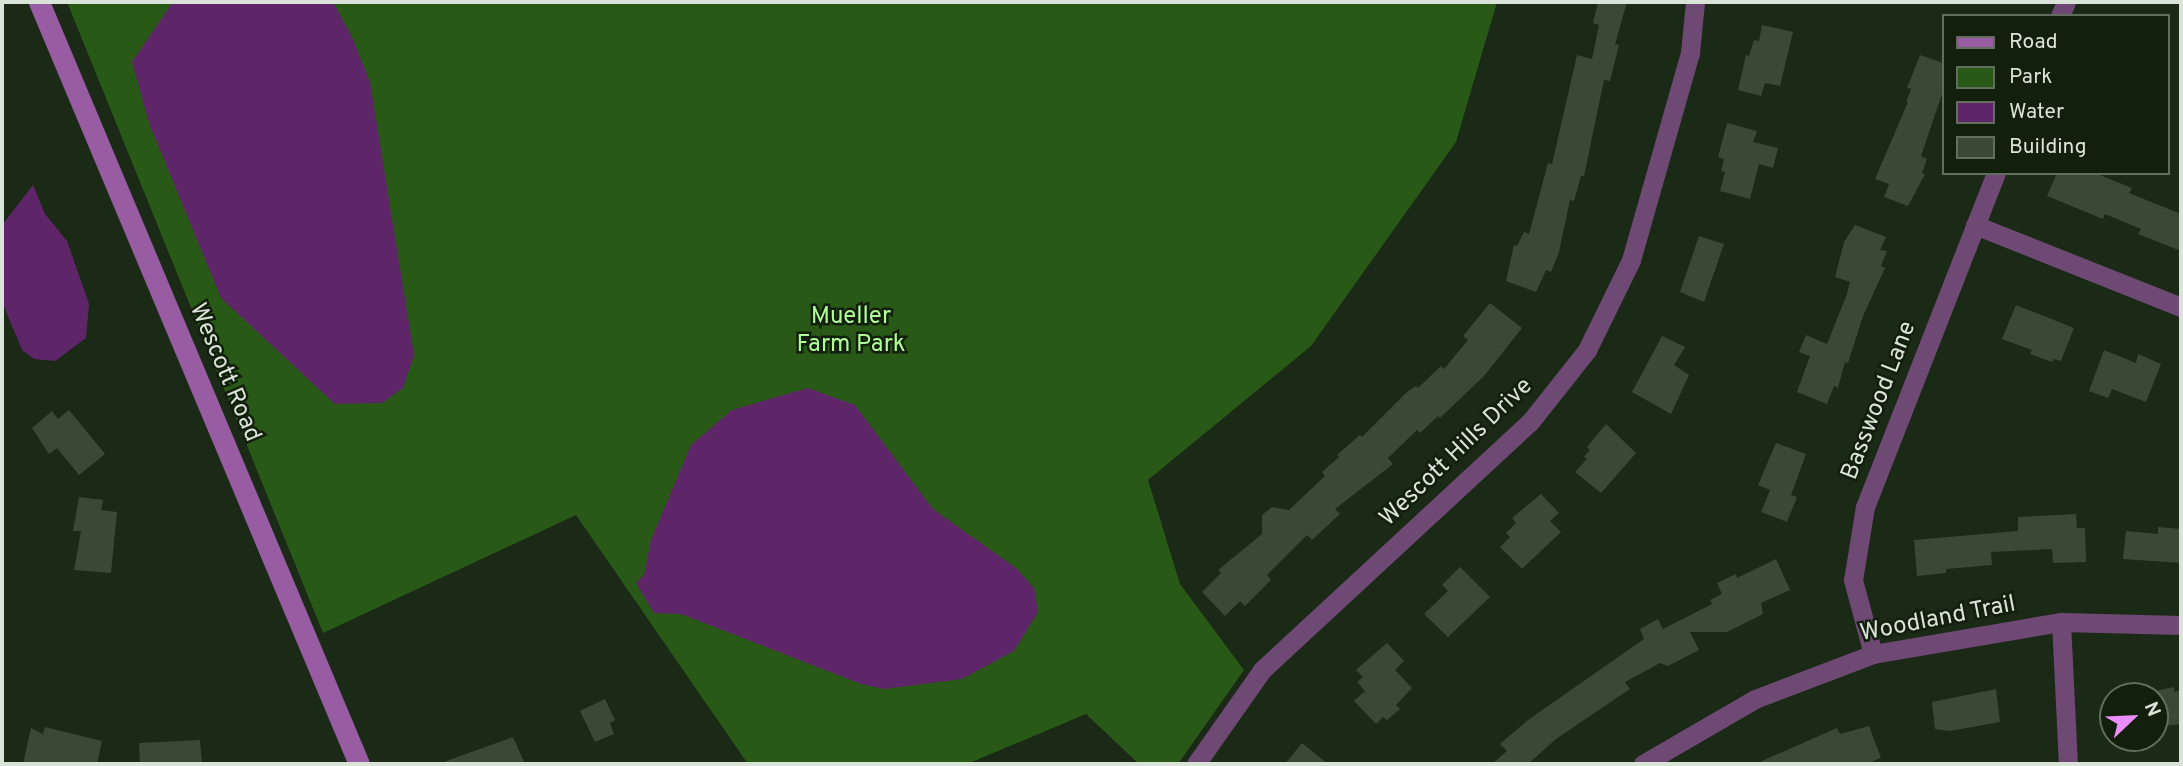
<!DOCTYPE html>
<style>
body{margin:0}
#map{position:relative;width:2183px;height:766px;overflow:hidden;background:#1b2917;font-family:Overpass,sans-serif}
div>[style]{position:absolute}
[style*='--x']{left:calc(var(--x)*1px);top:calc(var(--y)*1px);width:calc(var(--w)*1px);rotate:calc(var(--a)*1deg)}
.green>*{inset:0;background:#295916}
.water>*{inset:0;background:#5e2668}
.building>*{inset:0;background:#3a4936}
.street>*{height:19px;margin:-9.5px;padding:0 9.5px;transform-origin:9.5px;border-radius:9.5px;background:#6e4974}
.secondary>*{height:21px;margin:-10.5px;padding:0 10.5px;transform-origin:10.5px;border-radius:10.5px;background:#975ca2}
span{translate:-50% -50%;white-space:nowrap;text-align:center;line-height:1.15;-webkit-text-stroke:5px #121f0d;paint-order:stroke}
.park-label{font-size:24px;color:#b0fc97}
.street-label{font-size:24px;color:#dae3d7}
.frame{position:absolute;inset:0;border:4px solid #dae3d7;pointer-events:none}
.legend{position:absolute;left:1942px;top:14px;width:228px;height:161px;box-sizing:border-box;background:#121f0d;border:2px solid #626d5e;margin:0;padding:9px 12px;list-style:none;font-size:21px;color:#dae3d7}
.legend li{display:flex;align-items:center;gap:14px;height:35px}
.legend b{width:35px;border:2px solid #626d5e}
.north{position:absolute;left:2099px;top:682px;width:70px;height:70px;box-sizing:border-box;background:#121f0d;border:2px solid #626d5e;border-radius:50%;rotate:67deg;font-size:19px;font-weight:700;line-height:28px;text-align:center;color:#dae3d7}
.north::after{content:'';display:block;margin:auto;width:24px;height:32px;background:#eb8dfc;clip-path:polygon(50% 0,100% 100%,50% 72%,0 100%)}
</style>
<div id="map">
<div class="green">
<i style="clip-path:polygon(67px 2px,1497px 2px,1456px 142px,1311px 346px,1148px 480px,1180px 584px,1244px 670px,1178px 764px,1139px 764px,1086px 714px,967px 764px,748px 764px,576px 515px,323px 633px)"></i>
</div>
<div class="water">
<i style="clip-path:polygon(173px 2px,333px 2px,352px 37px,370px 82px,414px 355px,403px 388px,382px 403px,335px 404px,221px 298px,149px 123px,132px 62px)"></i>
<i style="clip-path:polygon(33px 185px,45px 214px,67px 241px,89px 304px,86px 338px,55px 361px,34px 359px,22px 350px,2px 302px,3px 224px)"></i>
<i style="clip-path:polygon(808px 388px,855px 405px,933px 509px,1016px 568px,1034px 588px,1038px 612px,1014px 651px,962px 679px,884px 689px,861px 684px,681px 614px,654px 613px,636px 583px,644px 575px,651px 540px,691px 445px,732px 410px)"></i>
</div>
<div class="building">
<i style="clip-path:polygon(1598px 2px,1627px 2px,1615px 44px,1619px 45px,1610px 81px,1604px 80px,1584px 176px,1581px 176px,1574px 201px,1570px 200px,1559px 252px,1551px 272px,1546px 270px,1536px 292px,1506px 281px,1514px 245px,1517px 246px,1524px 232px,1529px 234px,1548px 163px,1552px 164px,1577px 55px,1592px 59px,1599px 25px,1593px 23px)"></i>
<i style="clip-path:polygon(1762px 25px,1793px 32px,1780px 86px,1765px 83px,1761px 96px,1738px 90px,1746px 55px,1749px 56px,1754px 40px,1759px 41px)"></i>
<i style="clip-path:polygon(1920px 55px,1943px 63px,1943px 91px,1921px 156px,1927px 159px,1922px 173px,1925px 174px,1908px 206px,1884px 197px,1889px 184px,1875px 179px,1908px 102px,1906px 102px,1911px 89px,1907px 88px)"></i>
<i style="clip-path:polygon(1727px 123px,1757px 131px,1753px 142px,1778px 148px,1773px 168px,1759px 164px,1750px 199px,1720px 191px,1725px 172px,1721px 171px,1724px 159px,1718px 157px)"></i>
<i style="clip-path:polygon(2057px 173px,2095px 173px,2132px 188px,2129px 193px,2181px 214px,2181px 251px,2138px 234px,2141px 229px,2105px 214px,2103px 219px,2047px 196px)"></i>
<i style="clip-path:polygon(1855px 225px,1886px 237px,1880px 250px,1887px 251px,1881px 266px,1885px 268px,1863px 316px,1848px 363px,1845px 362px,1838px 388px,1834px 386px,1827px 404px,1797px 392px,1810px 356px,1799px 352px,1806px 335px,1827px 344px,1847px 294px,1850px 282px,1835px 277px,1844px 242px)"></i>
<i style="clip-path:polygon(1699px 236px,1724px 244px,1704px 302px,1680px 292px)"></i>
<i style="clip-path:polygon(1490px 303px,1522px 328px,1484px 376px,1440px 418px,1438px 416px,1420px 433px,1417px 430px,1388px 458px,1393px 464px,1335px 509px,1340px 514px,1312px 540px,1307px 535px,1267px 575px,1271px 580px,1245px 606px,1240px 601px,1225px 616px,1202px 592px,1221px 573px,1218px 570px,1262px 534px,1262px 515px,1272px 507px,1289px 510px,1325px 476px,1322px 472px,1339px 457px,1337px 455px,1360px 435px,1362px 437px,1407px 392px,1416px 386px,1418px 388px,1441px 366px,1444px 369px,1468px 340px,1463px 336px)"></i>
<i style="clip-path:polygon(2016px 305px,2074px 328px,2061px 361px,2054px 359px,2052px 362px,2030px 354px,2032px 350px,2002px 339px)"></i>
<i style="clip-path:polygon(1662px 336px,1685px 347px,1674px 365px,1689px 375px,1671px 414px,1632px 392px)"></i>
<i style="clip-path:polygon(2104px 350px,2136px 363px,2138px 354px,2161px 364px,2146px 402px,2112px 389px,2108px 398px,2089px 391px)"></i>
<i style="clip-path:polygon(69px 410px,105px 454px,79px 475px,57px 448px,49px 454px,32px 428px,52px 411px,58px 419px)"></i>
<i style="clip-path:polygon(1606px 424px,1636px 453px,1601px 493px,1575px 472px,1587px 459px,1584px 457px,1590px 450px,1587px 447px)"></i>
<i style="clip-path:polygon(1776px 443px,1806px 454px,1791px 495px,1797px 497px,1787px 522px,1761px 512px,1770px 490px,1758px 485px)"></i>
<i style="clip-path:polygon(1541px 494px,1559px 513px,1550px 521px,1561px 532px,1522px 569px,1500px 547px,1510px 537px,1506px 533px,1516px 523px,1512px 518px)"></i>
<i style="clip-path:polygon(79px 497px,103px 500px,101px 510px,117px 512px,111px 573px,74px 570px,81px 531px,73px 531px)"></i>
<i style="clip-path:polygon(2076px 514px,2077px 528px,2085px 528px,2086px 562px,2053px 563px,2052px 549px,1991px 552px,1992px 565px,1946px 569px,1946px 573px,1917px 576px,1914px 540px,2018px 531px,2018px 517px)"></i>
<i style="clip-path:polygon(2158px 527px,2181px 529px,2181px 563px,2123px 559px,2126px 531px,2158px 534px)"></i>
<i style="clip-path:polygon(1776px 559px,1790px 590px,1761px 603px,1763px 614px,1727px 632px,1690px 632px,1699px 650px,1668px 666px,1660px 663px,1625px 682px,1630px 689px,1556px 739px,1528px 764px,1492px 764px,1507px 751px,1500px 744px,1528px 720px,1644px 639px,1640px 629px,1658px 619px,1663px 629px,1712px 604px,1710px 600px,1722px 594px,1717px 583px,1736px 574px,1737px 578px)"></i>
<i style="clip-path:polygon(1460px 567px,1490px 597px,1448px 637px,1424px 614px,1448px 591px,1442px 585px)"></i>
<i style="clip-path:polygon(1387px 643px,1404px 661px,1395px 670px,1412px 688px,1396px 705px,1400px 709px,1387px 720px,1383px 717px,1376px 724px,1354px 701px,1365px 691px,1357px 682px,1363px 677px,1356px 670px)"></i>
<i style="clip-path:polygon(2174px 687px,2174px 692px,2181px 690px,2181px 724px,2155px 727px,2155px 691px)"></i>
<i style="clip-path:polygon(1996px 689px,2000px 722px,1950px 731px,1935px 729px,1932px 702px)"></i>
<i style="clip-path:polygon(605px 699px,615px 720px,610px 723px,614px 734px,595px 742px,580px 711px)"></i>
<i style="clip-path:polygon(1869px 726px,1881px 758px,1865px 764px,1755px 764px,1837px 728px,1840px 734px)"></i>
<i style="clip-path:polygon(45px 727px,102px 741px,97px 764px,23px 764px,31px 728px,43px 734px)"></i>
<i style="clip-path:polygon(513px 737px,525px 764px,444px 764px,444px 762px)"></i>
<i style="clip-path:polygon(200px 740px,202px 764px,140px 764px,139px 743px)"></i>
<i style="clip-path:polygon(1302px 743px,1328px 764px,1285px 764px)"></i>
</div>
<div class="street">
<i style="--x:2060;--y:16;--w:15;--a:-67"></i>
<i style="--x:1975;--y:225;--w:222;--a:21.7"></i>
<i style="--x:2061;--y:622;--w:142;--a:87.2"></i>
<i style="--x:1873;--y:654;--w:77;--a:-105.1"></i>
<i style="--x:1853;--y:580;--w:74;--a:-80.7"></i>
<i style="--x:1865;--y:507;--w:359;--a:-68.6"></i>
<i style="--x:1196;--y:764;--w:115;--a:-54.9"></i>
<i style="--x:1262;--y:670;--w:365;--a:-42.8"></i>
<i style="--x:1530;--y:422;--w:92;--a:-51.6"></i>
<i style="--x:1587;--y:350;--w:100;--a:-63.9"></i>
<i style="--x:1631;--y:260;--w:215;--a:-74.1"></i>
<i style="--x:1690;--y:53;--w:51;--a:-84.4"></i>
<i style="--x:1643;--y:764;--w:129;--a:-30.1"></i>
<i style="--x:1755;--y:699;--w:126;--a:-20.9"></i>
<i style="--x:1873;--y:654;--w:191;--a:-9.7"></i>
<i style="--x:2061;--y:622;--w:120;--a:1.4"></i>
</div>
<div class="secondary">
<i style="--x:39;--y:2;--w:826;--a:67.22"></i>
</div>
<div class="park-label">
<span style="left:851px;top:332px">Mueller<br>Farm Park</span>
</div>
<div class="street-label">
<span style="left:224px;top:373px;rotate:67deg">Wescott Road</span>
<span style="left:1880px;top:401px;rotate:-69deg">Basswood Lane</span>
<span style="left:1457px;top:453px;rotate:-44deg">Wescott Hills Drive</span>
<span style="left:1938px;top:620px;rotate:-11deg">Woodland Trail</span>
</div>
<div class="frame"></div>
<ul class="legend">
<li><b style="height:9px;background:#975ca2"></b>Road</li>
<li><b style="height:19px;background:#295916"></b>Park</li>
<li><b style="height:19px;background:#5e2668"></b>Water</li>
<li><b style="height:19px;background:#3a4936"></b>Building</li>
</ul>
<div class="north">N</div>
</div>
